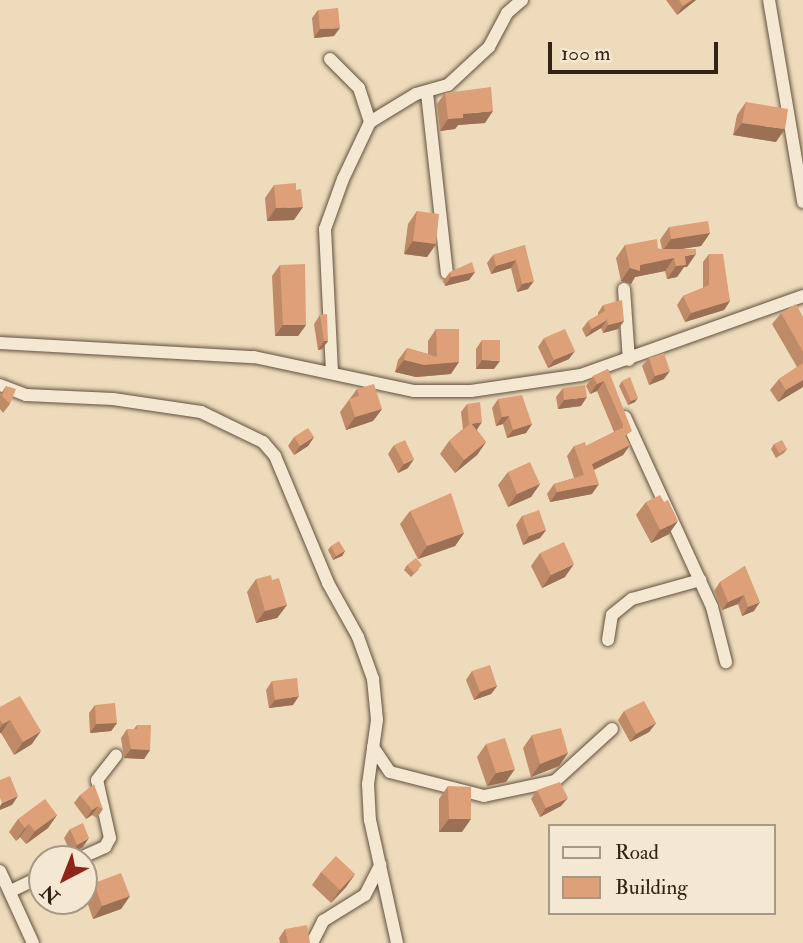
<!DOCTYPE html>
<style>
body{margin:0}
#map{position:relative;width:803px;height:943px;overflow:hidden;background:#eedbbc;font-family:"IM FELL Double Pica",serif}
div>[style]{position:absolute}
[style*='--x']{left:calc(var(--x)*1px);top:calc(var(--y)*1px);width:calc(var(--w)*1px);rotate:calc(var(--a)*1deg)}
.roads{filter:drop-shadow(0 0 2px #61513d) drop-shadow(0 0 2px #61513d)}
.minor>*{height:12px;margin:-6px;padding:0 6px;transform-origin:6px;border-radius:6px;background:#f4e8d3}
.wall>*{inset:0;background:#bf8a67}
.shaded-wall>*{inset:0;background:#9b7054}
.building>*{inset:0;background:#dea078}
span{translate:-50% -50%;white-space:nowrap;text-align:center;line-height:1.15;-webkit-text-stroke:7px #f4e8d3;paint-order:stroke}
.legend{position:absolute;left:548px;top:824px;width:228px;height:91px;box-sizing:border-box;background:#f4e8d3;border:2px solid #a69986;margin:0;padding:9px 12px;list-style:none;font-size:21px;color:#322313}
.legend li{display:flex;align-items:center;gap:14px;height:35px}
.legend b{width:35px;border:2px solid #a69986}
.north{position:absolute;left:28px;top:845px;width:70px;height:70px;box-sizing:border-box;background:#f4e8d3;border:2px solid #a69986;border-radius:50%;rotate:222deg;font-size:19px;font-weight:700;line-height:28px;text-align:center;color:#322313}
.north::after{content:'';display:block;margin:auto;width:24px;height:32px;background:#8f2418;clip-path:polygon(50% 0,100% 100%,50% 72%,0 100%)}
.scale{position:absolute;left:548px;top:42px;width:170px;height:32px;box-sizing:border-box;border:4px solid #322313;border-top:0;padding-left:9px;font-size:21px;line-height:24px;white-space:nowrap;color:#322313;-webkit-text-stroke:5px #f4e8d3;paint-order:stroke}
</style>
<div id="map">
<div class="roads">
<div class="minor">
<i style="--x:769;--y:0;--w:205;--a:80.4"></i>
<i style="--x:330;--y:59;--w:41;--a:45"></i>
<i style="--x:359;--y:88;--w:36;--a:72"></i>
<i style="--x:370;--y:122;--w:63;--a:115.3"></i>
<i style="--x:343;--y:179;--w:53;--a:109.8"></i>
<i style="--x:325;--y:229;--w:141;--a:87.2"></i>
<i style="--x:427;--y:93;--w:181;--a:83.7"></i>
<i style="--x:370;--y:122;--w:54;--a:-31.3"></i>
<i style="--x:416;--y:94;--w:33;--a:-16"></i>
<i style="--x:448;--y:85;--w:56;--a:-42.8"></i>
<i style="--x:489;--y:47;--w:38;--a:-62"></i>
<i style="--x:507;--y:13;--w:20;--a:-41"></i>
<i style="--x:624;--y:289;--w:71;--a:86"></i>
<i style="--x:0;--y:343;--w:254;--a:3.2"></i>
<i style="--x:254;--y:357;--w:164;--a:12"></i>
<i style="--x:414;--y:391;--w:57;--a:0"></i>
<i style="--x:471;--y:391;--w:111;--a:-8.3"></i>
<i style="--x:581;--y:375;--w:236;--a:-19.6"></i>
<i style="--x:0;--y:385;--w:28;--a:21"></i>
<i style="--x:26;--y:395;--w:87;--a:2.6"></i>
<i style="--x:113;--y:399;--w:89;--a:8.4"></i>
<i style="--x:201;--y:412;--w:69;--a:25.8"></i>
<i style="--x:263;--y:442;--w:18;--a:49"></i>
<i style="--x:275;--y:456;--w:138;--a:67.3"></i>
<i style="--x:328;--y:583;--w:62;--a:60.9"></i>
<i style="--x:358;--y:637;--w:45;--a:70.3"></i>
<i style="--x:373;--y:679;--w:41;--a:84.4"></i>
<i style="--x:377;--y:720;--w:65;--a:98"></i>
<i style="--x:368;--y:784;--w:36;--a:87"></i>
<i style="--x:370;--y:820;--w:126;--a:77.6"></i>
<i style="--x:625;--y:417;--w:209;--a:65.4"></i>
<i style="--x:712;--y:607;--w:57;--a:75.7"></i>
<i style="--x:608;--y:640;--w:25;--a:-81"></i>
<i style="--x:612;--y:615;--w:26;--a:-39"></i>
<i style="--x:632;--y:599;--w:71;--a:-15.6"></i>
<i style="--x:373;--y:747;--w:30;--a:56"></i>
<i style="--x:390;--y:772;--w:97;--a:14.3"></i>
<i style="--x:484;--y:796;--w:73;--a:-11.9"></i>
<i style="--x:555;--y:781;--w:77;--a:-42.4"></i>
<i style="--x:78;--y:859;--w:30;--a:-24"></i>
<i style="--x:105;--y:847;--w:10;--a:-61"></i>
<i style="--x:110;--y:838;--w:59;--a:-102.6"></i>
<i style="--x:97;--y:780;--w:31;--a:-52"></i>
<i style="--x:0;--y:871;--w:79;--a:65.4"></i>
<i style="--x:11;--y:891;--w:34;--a:-26"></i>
<i style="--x:312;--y:943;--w:25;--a:-63"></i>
<i style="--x:323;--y:921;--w:49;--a:-31.8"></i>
<i style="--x:365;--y:895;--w:34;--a:-63"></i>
</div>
</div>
<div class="wall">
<i style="clip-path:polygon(666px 0,696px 0,677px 15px)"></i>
<i style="clip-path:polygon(318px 10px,334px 36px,314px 38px,312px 18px)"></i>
<i style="clip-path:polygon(445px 93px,485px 123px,458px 125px,455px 129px,440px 131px,437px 104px)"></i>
<i style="clip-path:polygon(746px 102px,776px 142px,733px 135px,737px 115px)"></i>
<i style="clip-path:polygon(274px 185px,294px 220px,267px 221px,265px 198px)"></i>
<i style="clip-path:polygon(417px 211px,436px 244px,427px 257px,404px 254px,408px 224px)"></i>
<i style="clip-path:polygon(669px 227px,710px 233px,701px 246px,680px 249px,687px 267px,684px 267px,677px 277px,667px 279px,665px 271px,635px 277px,631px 284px,621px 281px,616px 258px,625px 245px,662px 249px,660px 240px)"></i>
<i style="clip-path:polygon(525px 245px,528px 289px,517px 292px,511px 268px,491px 274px,487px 263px,493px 255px)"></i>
<i style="clip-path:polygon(709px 254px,730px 301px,724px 310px,685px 322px,677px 305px,683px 296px,703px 288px,703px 262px)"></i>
<i style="clip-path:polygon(280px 265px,306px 325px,298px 336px,275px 336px,272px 276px)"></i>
<i style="clip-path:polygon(450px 272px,475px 272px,469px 280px,445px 286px,443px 281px)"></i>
<i style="clip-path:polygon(603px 305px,624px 321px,618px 329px,603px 333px,601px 328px,586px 337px,582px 329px,588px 321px,598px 315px,598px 313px)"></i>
<i style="clip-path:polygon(781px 313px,803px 317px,803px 387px,778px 402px,770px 390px,779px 379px,797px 367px,772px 324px)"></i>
<i style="clip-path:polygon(320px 315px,328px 341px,322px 349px,318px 350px,314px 324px)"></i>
<i style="clip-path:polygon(436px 329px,451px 374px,416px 377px,395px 372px,398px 360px,407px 348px,428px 354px,428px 341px)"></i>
<i style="clip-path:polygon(544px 338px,569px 359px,548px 368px,538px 347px)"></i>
<i style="clip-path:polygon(482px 340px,494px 369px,476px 369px,476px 349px)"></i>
<i style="clip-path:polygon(649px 358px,664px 379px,649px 385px,642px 366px)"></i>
<i style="clip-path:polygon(608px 369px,627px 439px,630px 445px,623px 455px,594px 470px,592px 494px,550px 502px,547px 494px,554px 484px,574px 478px,567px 456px,574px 446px,586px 446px,614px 432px,597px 391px,590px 394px,586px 386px,593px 376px)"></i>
<i style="clip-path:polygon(622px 381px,635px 402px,628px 405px,619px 386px)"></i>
<i style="clip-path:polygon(6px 386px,10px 404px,3px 413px,0 409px,0 395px)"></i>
<i style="clip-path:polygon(563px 388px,581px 406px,558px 409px,556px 397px)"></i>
<i style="clip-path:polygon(357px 389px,382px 409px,373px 421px,346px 430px,340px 412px)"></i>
<i style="clip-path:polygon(498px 399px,532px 424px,526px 433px,507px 438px,503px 424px,496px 426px,492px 408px)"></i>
<i style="clip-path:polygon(467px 404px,477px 430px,486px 442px,477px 455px,455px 473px,440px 454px,449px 441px,463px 429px,461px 412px)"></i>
<i style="clip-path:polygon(294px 437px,314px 437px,308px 446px,294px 455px,288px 446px)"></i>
<i style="clip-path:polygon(774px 444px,787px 449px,784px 453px,776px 458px,771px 449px)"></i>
<i style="clip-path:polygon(394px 445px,408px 468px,398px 473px,388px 454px)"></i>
<i style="clip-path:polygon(508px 472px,540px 484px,531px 497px,508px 507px,498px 485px)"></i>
<i style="clip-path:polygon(646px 502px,669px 534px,651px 543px,636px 515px)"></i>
<i style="clip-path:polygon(410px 511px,464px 533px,455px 546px,418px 559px,400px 524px)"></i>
<i style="clip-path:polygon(522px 516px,546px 530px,540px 538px,523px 545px,516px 525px)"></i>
<i style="clip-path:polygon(331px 546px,345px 551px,342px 556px,333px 560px,328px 550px)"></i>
<i style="clip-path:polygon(540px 553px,565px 577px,542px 588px,531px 566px)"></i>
<i style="clip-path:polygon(407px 565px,419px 569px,411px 577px,404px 570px)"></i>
<i style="clip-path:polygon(745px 566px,754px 611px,742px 616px,738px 604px,722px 610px,714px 591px,720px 582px)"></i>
<i style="clip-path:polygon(256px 579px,272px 580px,287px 605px,277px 618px,256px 623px,247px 592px)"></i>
<i style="clip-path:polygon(472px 671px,497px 686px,491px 694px,474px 700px,466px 680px)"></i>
<i style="clip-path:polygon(272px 681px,293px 705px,269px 708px,266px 690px)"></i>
<i style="clip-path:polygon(95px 705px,117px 723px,111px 731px,90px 733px,89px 713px)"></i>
<i style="clip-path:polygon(0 707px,32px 744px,14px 755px,1px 733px,0 733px)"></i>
<i style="clip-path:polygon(624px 711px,656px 723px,649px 732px,630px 742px,618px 720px)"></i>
<i style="clip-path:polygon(137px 725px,150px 750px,144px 759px,124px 758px,121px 738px,127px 729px,134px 729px)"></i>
<i style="clip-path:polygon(532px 735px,568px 753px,559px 766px,531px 777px,523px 748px)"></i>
<i style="clip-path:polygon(486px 744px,506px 782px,487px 786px,477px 757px)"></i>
<i style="clip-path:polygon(448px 786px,462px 832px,439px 832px,439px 799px)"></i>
<i style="clip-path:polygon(537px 790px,561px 806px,540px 817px,531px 799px)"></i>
<i style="clip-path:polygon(80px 795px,103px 809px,97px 818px,92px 815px,86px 819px,74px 803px)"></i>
<i style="clip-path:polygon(57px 815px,48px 828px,26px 844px,20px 837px,16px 841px,9px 832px,18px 819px)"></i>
<i style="clip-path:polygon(70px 829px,83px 847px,71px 854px,64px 838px)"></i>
<i style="clip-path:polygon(321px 872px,355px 874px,346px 887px,331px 903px,312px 885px)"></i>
<i style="clip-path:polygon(94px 883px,130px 896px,121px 909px,93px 919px,85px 896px)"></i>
<i style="clip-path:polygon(285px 929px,310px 943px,280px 943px,279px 938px)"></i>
</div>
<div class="shaded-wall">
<i style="clip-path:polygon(692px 0,696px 0,677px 15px,683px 6px)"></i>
<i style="clip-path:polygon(340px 28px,334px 36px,314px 38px,320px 29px)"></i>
<i style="clip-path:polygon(493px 111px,485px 123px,458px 125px,455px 129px,440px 131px,448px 119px,463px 114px)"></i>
<i style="clip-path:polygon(742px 123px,785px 129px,776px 142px,733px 135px)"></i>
<i style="clip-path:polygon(303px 207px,294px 220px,267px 221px,276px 208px)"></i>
<i style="clip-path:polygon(710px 233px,701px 246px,662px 252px,671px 239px)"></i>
<i style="clip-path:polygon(413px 241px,436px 244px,427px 257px,404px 254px)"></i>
<i style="clip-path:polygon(696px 254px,687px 267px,684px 267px,677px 277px,667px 279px,676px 266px,685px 256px)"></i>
<i style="clip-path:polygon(674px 258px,665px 271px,635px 277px,631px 284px,621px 281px,630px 268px,640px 265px)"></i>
<i style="clip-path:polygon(516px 260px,511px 268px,491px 274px,496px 266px)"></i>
<i style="clip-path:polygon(475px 272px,469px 280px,445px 286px,451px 277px)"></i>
<i style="clip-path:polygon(534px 281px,528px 289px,517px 292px,522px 284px)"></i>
<i style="clip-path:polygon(730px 301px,724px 310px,685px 322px,691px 313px)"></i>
<i style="clip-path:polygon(607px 320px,601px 328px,586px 337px,592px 329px)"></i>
<i style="clip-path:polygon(624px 321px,618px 329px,603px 333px,608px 325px)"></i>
<i style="clip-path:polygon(283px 325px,306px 325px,298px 336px,275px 336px)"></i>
<i style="clip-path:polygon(324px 341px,328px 341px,322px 349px,318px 350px)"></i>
<i style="clip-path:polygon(575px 351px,569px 359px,548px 368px,554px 360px)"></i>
<i style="clip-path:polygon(404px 360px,459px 362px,451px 374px,416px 377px,395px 372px)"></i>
<i style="clip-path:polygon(482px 360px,500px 361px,494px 369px,476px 369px)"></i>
<i style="clip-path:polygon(670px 371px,664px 379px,649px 385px,655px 376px)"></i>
<i style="clip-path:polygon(803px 380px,803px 387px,778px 402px,786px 390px)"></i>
<i style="clip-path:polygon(604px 381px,597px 391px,590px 394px,597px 384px)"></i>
<i style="clip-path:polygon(587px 397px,581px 406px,558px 409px,564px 400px)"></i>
<i style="clip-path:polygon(638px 398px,635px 402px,628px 405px,631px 401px)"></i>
<i style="clip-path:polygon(382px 409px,373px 421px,346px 430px,355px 417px)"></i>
<i style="clip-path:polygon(509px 416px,503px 424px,496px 426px,502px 417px)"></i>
<i style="clip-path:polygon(482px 422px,476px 431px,469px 424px)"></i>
<i style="clip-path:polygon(532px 424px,526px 433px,507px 438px,513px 430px)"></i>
<i style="clip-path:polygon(314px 437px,308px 446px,294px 455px,300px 446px)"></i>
<i style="clip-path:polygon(486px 442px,477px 455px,455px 473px,464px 460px)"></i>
<i style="clip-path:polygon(630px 445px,623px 455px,585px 474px,592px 464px)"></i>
<i style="clip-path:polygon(414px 459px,408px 468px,398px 473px,404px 464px)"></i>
<i style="clip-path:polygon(540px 484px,531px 497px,508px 507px,517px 494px)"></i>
<i style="clip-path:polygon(599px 484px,592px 494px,550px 502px,557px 492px)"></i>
<i style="clip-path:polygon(678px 521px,669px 534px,651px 543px,660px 530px)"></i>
<i style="clip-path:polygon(546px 530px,540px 538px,523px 545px,529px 536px)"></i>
<i style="clip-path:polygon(464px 533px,455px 546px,418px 559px,427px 546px)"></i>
<i style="clip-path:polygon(345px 551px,342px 556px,333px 560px,336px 556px)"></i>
<i style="clip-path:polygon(574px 564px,565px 577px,542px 588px,551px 575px)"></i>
<i style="clip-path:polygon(744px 595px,738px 604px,722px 610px,728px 602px)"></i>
<i style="clip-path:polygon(760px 602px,754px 611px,742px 616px,748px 607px)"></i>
<i style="clip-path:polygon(287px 605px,277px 618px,256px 623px,265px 611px)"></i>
<i style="clip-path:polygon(497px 686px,491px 694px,474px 700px,480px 692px)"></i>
<i style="clip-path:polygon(299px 696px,293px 705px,269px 708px,275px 700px)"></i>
<i style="clip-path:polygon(10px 720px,1px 733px,0 733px,0 728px,3px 724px)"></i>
<i style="clip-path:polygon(117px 723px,111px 731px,90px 733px,96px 724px)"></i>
<i style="clip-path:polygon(656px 723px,649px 732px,630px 742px,636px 734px)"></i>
<i style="clip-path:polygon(41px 731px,32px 744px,14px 755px,23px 742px)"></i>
<i style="clip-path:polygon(131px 749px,150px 750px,144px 759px,124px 758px)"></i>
<i style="clip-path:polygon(568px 753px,559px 766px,531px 777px,540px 764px)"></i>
<i style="clip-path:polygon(515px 769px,506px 782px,487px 786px,496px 773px)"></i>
<i style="clip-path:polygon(18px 796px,12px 805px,0 810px,0 806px,2px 803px)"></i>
<i style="clip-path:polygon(568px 798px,561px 806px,540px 817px,546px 808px)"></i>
<i style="clip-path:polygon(98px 806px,92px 815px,86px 819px,92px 810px)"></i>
<i style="clip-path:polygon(57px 815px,48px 828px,26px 844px,35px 831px)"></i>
<i style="clip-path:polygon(449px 819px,471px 819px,462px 832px,439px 832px)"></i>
<i style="clip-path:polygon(29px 824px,20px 837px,16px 841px,25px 828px)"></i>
<i style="clip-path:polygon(89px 838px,83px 847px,71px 854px,77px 845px)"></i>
<i style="clip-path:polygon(355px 874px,346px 887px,331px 903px,340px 890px)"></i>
<i style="clip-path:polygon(130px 896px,121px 909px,93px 919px,102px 906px)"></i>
</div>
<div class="building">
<i style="clip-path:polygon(679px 0,692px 0,683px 6px)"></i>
<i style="clip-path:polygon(338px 8px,340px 28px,320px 29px,318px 10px)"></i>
<i style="clip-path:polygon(491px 87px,493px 111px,463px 114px,463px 118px,448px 119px,445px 93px)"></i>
<i style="clip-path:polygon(746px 102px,788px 109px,785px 129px,742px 123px)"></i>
<i style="clip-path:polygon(296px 183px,296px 190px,301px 189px,303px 207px,276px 208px,274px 185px)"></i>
<i style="clip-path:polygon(417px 211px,439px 214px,436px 244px,413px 241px)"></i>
<i style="clip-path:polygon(708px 221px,710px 233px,671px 239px,669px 227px)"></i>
<i style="clip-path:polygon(657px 239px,658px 249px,696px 249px,696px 254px,685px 256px,686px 265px,676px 266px,674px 258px,640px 265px,640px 271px,630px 268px,625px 245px)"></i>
<i style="clip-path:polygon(525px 245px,534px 281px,522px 284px,516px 260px,496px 266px,493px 255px)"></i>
<i style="clip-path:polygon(709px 254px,723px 254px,730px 301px,691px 313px,683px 296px,709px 285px)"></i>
<i style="clip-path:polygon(472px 262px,475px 272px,451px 277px,450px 272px)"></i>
<i style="clip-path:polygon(305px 264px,306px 325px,283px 325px,280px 265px)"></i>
<i style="clip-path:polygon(622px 300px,624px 321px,608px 325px,607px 320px,592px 329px,588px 321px,605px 311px,603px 305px)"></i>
<i style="clip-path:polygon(796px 304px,803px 317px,803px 352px,781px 313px)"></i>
<i style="clip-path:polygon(327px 314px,328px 341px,324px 341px,320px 315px)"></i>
<i style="clip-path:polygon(436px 329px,459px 329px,459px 362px,424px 365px,404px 360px,407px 348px,437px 357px)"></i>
<i style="clip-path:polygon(565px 329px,575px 351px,554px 360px,544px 338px)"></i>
<i style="clip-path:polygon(482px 340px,500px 340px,500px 361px,482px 360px)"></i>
<i style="clip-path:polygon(664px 353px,670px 371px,655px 376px,649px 358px)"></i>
<i style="clip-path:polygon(803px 363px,803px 380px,786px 390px,779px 379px)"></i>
<i style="clip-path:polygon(608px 369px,632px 431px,625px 436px,630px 445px,592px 464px,599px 484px,557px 492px,554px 484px,584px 475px,574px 446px,585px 442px,586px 446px,624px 427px,604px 381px,597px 384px,593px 376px)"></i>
<i style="clip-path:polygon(630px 377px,638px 398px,631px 401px,622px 381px)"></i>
<i style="clip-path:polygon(374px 384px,382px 409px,355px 417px,349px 399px,359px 396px,357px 389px)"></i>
<i style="clip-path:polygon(585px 385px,587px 397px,564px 400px,563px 388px)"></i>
<i style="clip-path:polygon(6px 386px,16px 389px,10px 404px,2px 396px)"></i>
<i style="clip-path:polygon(522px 395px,532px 424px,513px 430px,509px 416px,502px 417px,498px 399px)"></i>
<i style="clip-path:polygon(480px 402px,482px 422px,471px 424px,471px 423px,469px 424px,467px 404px)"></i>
<i style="clip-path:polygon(471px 423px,486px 442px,464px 460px,449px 441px)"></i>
<i style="clip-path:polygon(308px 428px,314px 437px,300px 446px,294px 437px)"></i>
<i style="clip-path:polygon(405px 440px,414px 459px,404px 464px,394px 445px)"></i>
<i style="clip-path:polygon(782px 440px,787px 449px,779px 453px,774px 444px)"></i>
<i style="clip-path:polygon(530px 462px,540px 484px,517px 494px,508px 472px)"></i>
<i style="clip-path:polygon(451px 493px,464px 533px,427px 546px,410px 511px)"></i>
<i style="clip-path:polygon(660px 495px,664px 502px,668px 500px,678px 521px,660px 530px,646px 502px)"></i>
<i style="clip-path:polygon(539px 510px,546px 530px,529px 536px,522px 516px)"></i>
<i style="clip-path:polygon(339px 541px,345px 551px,336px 556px,331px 546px)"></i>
<i style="clip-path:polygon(564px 542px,574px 564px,551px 575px,540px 553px)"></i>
<i style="clip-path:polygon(416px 558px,422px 565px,414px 573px,407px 565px)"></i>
<i style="clip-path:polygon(745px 566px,760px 602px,748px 607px,744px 595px,728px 602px,720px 582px)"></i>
<i style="clip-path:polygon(271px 575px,272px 580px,279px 578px,287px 605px,265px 611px,256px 579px)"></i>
<i style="clip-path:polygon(490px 665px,497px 686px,480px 692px,472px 671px)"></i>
<i style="clip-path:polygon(297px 678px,299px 696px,275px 700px,272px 681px)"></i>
<i style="clip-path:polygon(20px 696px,41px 731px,23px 742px,10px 720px,3px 724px,0 720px,0 707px)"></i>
<i style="clip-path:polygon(644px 701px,656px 723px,636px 734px,624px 711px)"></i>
<i style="clip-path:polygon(115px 703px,117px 723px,96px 724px,95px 705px)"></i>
<i style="clip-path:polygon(137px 725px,151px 725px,150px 750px,131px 749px,127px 729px,137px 729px)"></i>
<i style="clip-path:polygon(561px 728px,568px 753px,540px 764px,532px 735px)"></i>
<i style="clip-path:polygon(505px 738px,515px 769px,496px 773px,486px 744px)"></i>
<i style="clip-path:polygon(10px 776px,18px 796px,2px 803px,0 798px,0 780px)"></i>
<i style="clip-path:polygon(560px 782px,568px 798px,546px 808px,537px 790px)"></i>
<i style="clip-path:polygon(94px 784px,103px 809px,98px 806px,92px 810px,80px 795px)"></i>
<i style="clip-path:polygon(448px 786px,471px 787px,471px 819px,449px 819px)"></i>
<i style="clip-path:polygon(45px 799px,57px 815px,35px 831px,29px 824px,25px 828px,18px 819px)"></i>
<i style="clip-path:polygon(83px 823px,89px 838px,77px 845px,70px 829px)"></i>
<i style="clip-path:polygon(336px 856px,355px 874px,340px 890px,321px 872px)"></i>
<i style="clip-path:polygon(121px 873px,130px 896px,102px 906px,94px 883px)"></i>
<i style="clip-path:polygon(307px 925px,310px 943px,288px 943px,285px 929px)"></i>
</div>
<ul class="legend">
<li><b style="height:9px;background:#f4e8d3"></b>Road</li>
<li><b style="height:19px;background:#dea078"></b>Building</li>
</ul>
<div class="north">N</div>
<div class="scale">100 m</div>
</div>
